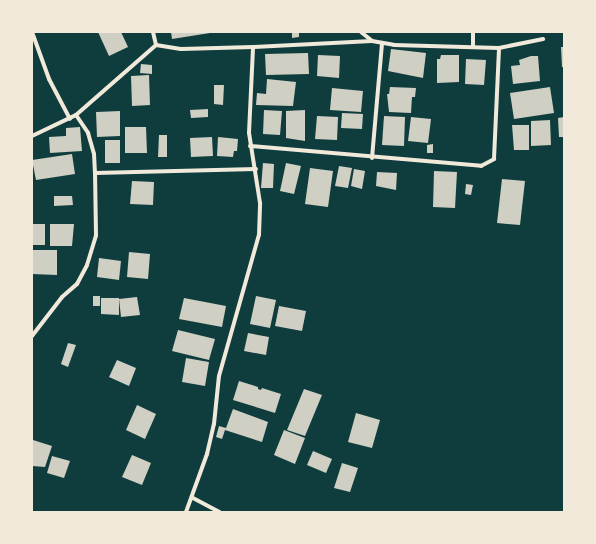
<!DOCTYPE html>
<style>
body{margin:0}
#map{position:relative;width:596px;height:544px;overflow:hidden;background:#0f3d3e;font-family:"Titillium Web",sans-serif}
div>[style]{position:absolute}
[style*='--x']{left:calc(var(--x)*1px);top:calc(var(--y)*1px);width:calc(var(--w)*1px);rotate:calc(var(--a)*1deg)}
.building>*{inset:0;background:#cfcfc3}
.minor>*{height:4px;margin:-2px;padding:0 2px;transform-origin:2px;border-radius:2px;background:#f1e9da}
span{translate:-50% -50%;white-space:nowrap;text-align:center;line-height:1.15;-webkit-text-stroke:4px #f1e9da;paint-order:stroke}
.frame{position:absolute;inset:0;border:33px solid #f1e9da;pointer-events:none}
</style>
<div id="map">
<div class="building">
<i style="clip-path:polygon(98px 32px,121px 32px,128px 47px,109px 56px)"></i>
<i style="clip-path:polygon(171px 32px,210px 32px,210px 33px,172px 39px)"></i>
<i style="clip-path:polygon(292px 32px,299px 32px,299px 37px,292px 38px)"></i>
<i style="clip-path:polygon(561px 47px,564px 47px,564px 67px,562px 67px)"></i>
<i style="clip-path:polygon(391px 49px,426px 53px,423px 78px,388px 71px)"></i>
<i style="clip-path:polygon(308px 53px,309px 74px,266px 75px,265px 54px)"></i>
<i style="clip-path:polygon(318px 55px,340px 56px,339px 78px,317px 76px)"></i>
<i style="clip-path:polygon(441px 55px,459px 55px,459px 82px,437px 83px,437px 59px,440px 59px)"></i>
<i style="clip-path:polygon(531px 56px,538px 56px,540px 81px,513px 84px,511px 66px,520px 65px,519px 60px)"></i>
<i style="clip-path:polygon(466px 59px,486px 60px,484px 85px,465px 84px)"></i>
<i style="clip-path:polygon(141px 64px,152px 65px,152px 74px,140px 73px)"></i>
<i style="clip-path:polygon(149px 75px,150px 105px,132px 106px,131px 76px)"></i>
<i style="clip-path:polygon(267px 79px,296px 82px,293px 106px,256px 105px,257px 93px,266px 94px)"></i>
<i style="clip-path:polygon(214px 85px,224px 85px,223px 105px,214px 104px)"></i>
<i style="clip-path:polygon(390px 87px,416px 88px,415px 97px,412px 97px,411px 113px,389px 112px,387px 94px,389px 94px)"></i>
<i style="clip-path:polygon(550px 87px,554px 113px,514px 119px,510px 93px)"></i>
<i style="clip-path:polygon(332px 88px,363px 91px,361px 112px,330px 110px)"></i>
<i style="clip-path:polygon(208px 109px,208px 117px,191px 118px,190px 110px)"></i>
<i style="clip-path:polygon(264px 110px,282px 111px,280px 135px,263px 134px)"></i>
<i style="clip-path:polygon(305px 110px,305px 141px,286px 138px,286px 111px)"></i>
<i style="clip-path:polygon(120px 111px,120px 136px,97px 137px,96px 112px)"></i>
<i style="clip-path:polygon(342px 113px,363px 114px,362px 129px,341px 128px)"></i>
<i style="clip-path:polygon(317px 116px,338px 117px,337px 140px,315px 139px)"></i>
<i style="clip-path:polygon(384px 116px,405px 117px,404px 146px,382px 145px)"></i>
<i style="clip-path:polygon(411px 117px,431px 119px,428px 143px,408px 141px)"></i>
<i style="clip-path:polygon(564px 117px,564px 137px,559px 137px,558px 118px)"></i>
<i style="clip-path:polygon(550px 120px,551px 145px,531px 146px,531px 121px)"></i>
<i style="clip-path:polygon(512px 125px,529px 125px,529px 150px,514px 150px)"></i>
<i style="clip-path:polygon(80px 127px,82px 151px,50px 153px,49px 137px,66px 136px,66px 128px)"></i>
<i style="clip-path:polygon(125px 127px,146px 127px,147px 153px,125px 153px)"></i>
<i style="clip-path:polygon(159px 135px,167px 135px,167px 157px,158px 157px)"></i>
<i style="clip-path:polygon(212px 137px,213px 156px,191px 157px,190px 138px)"></i>
<i style="clip-path:polygon(218px 137px,238px 139px,237px 151px,234px 151px,233px 157px,217px 156px)"></i>
<i style="clip-path:polygon(105px 140px,120px 140px,120px 163px,105px 163px)"></i>
<i style="clip-path:polygon(433px 144px,433px 153px,427px 153px,427px 145px)"></i>
<i style="clip-path:polygon(72px 154px,75px 174px,36px 180px,32px 160px)"></i>
<i style="clip-path:polygon(263px 163px,274px 164px,273px 188px,261px 188px)"></i>
<i style="clip-path:polygon(286px 163px,301px 166px,294px 194px,280px 191px)"></i>
<i style="clip-path:polygon(339px 166px,352px 168px,348px 188px,335px 186px)"></i>
<i style="clip-path:polygon(310px 168px,333px 171px,328px 207px,305px 204px)"></i>
<i style="clip-path:polygon(354px 169px,365px 171px,362px 189px,351px 186px)"></i>
<i style="clip-path:polygon(434px 171px,457px 172px,455px 208px,433px 207px)"></i>
<i style="clip-path:polygon(377px 172px,397px 173px,396px 190px,376px 186px)"></i>
<i style="clip-path:polygon(502px 179px,525px 181px,520px 225px,497px 223px)"></i>
<i style="clip-path:polygon(132px 181px,154px 182px,153px 205px,130px 204px)"></i>
<i style="clip-path:polygon(466px 184px,473px 185px,471px 195px,465px 194px)"></i>
<i style="clip-path:polygon(54px 196px,72px 196px,73px 205px,54px 206px)"></i>
<i style="clip-path:polygon(32px 224px,45px 224px,45px 245px,32px 245px)"></i>
<i style="clip-path:polygon(50px 224px,74px 224px,72px 246px,50px 246px)"></i>
<i style="clip-path:polygon(32px 250px,57px 250px,57px 275px,32px 274px)"></i>
<i style="clip-path:polygon(129px 252px,150px 254px,148px 279px,127px 277px)"></i>
<i style="clip-path:polygon(99px 258px,121px 261px,119px 280px,97px 277px)"></i>
<i style="clip-path:polygon(93px 296px,100px 296px,100px 306px,93px 306px)"></i>
<i style="clip-path:polygon(256px 296px,276px 300px,270px 328px,250px 324px)"></i>
<i style="clip-path:polygon(137px 297px,140px 315px,121px 317px,119px 299px)"></i>
<i style="clip-path:polygon(101px 298px,119px 298px,119px 315px,101px 314px)"></i>
<i style="clip-path:polygon(184px 298px,226px 306px,222px 327px,179px 319px)"></i>
<i style="clip-path:polygon(279px 306px,306px 311px,302px 331px,275px 326px)"></i>
<i style="clip-path:polygon(178px 330px,215px 339px,209px 360px,172px 351px)"></i>
<i style="clip-path:polygon(248px 333px,269px 337px,266px 355px,244px 351px)"></i>
<i style="clip-path:polygon(68px 343px,76px 345px,68px 367px,61px 364px)"></i>
<i style="clip-path:polygon(186px 358px,209px 362px,205px 386px,182px 382px)"></i>
<i style="clip-path:polygon(117px 360px,136px 368px,129px 386px,109px 377px)"></i>
<i style="clip-path:polygon(239px 381px,258px 387px,258px 389px,261px 390px,262px 388px,281px 394px,275px 413px,233px 400px)"></i>
<i style="clip-path:polygon(304px 389px,322px 395px,305px 436px,287px 430px)"></i>
<i style="clip-path:polygon(137px 405px,156px 414px,145px 439px,126px 430px)"></i>
<i style="clip-path:polygon(233px 409px,268px 422px,262px 442px,225px 430px,222px 439px,216px 437px,219px 426px,226px 428px)"></i>
<i style="clip-path:polygon(356px 413px,380px 420px,372px 448px,348px 442px)"></i>
<i style="clip-path:polygon(284px 430px,305px 438px,295px 464px,274px 455px)"></i>
<i style="clip-path:polygon(33px 440px,52px 446px,45px 467px,32px 466px)"></i>
<i style="clip-path:polygon(313px 451px,332px 459px,326px 473px,307px 465px)"></i>
<i style="clip-path:polygon(132px 455px,151px 463px,142px 485px,122px 477px)"></i>
<i style="clip-path:polygon(52px 456px,70px 461px,64px 478px,47px 473px)"></i>
<i style="clip-path:polygon(342px 463px,358px 468px,350px 492px,334px 488px)"></i>
</div>
<div class="minor">
<i style="--x:32;--y:32;--w:50;--a:70.1"></i>
<i style="--x:49;--y:79;--w:45;--a:62.3"></i>
<i style="--x:153;--y:32;--w:13;--a:77"></i>
<i style="--x:361;--y:32;--w:14;--a:39"></i>
<i style="--x:372;--y:41;--w:22;--a:10"></i>
<i style="--x:394;--y:45;--w:105;--a:1.6"></i>
<i style="--x:499;--y:48;--w:45;--a:-11.6"></i>
<i style="--x:156;--y:45;--w:25;--a:9"></i>
<i style="--x:181;--y:49;--w:72;--a:-1.6"></i>
<i style="--x:473;--y:47;--w:15;--a:-90"></i>
<i style="--x:76;--y:115;--w:22;--a:56"></i>
<i style="--x:88;--y:133;--w:22;--a:74"></i>
<i style="--x:94;--y:154;--w:19;--a:87"></i>
<i style="--x:32;--y:136;--w:49;--a:-25.5"></i>
<i style="--x:76;--y:115;--w:106;--a:-41.2"></i>
<i style="--x:250;--y:146;--w:232;--a:4.9"></i>
<i style="--x:481;--y:166;--w:15;--a:-28"></i>
<i style="--x:494;--y:159;--w:111;--a:-87.4"></i>
<i style="--x:372;--y:158;--w:115;--a:-85"></i>
<i style="--x:32;--y:336;--w:49;--a:-52.4"></i>
<i style="--x:62;--y:297;--w:20;--a:-41"></i>
<i style="--x:77;--y:284;--w:21;--a:-62"></i>
<i style="--x:87;--y:265;--w:31;--a:-73"></i>
<i style="--x:96;--y:235;--w:62;--a:-90.9"></i>
<i style="--x:95;--y:173;--w:161;--a:-1.4"></i>
<i style="--x:193;--y:498;--w:30;--a:28"></i>
<i style="--x:186;--y:512;--w:62;--a:-70.1"></i>
<i style="--x:207;--y:454;--w:31;--a:-77"></i>
<i style="--x:214;--y:424;--w:48;--a:-84.1"></i>
<i style="--x:219;--y:376;--w:147;--a:-74.2"></i>
<i style="--x:259;--y:235;--w:32;--a:-88"></i>
<i style="--x:260;--y:203;--w:71;--a:-98.9"></i>
<i style="--x:249;--y:133;--w:86;--a:-87.3"></i>
<i style="--x:253;--y:47;--w:119;--a:-2.9"></i>
</div>
<div class="frame"></div>
</div>
